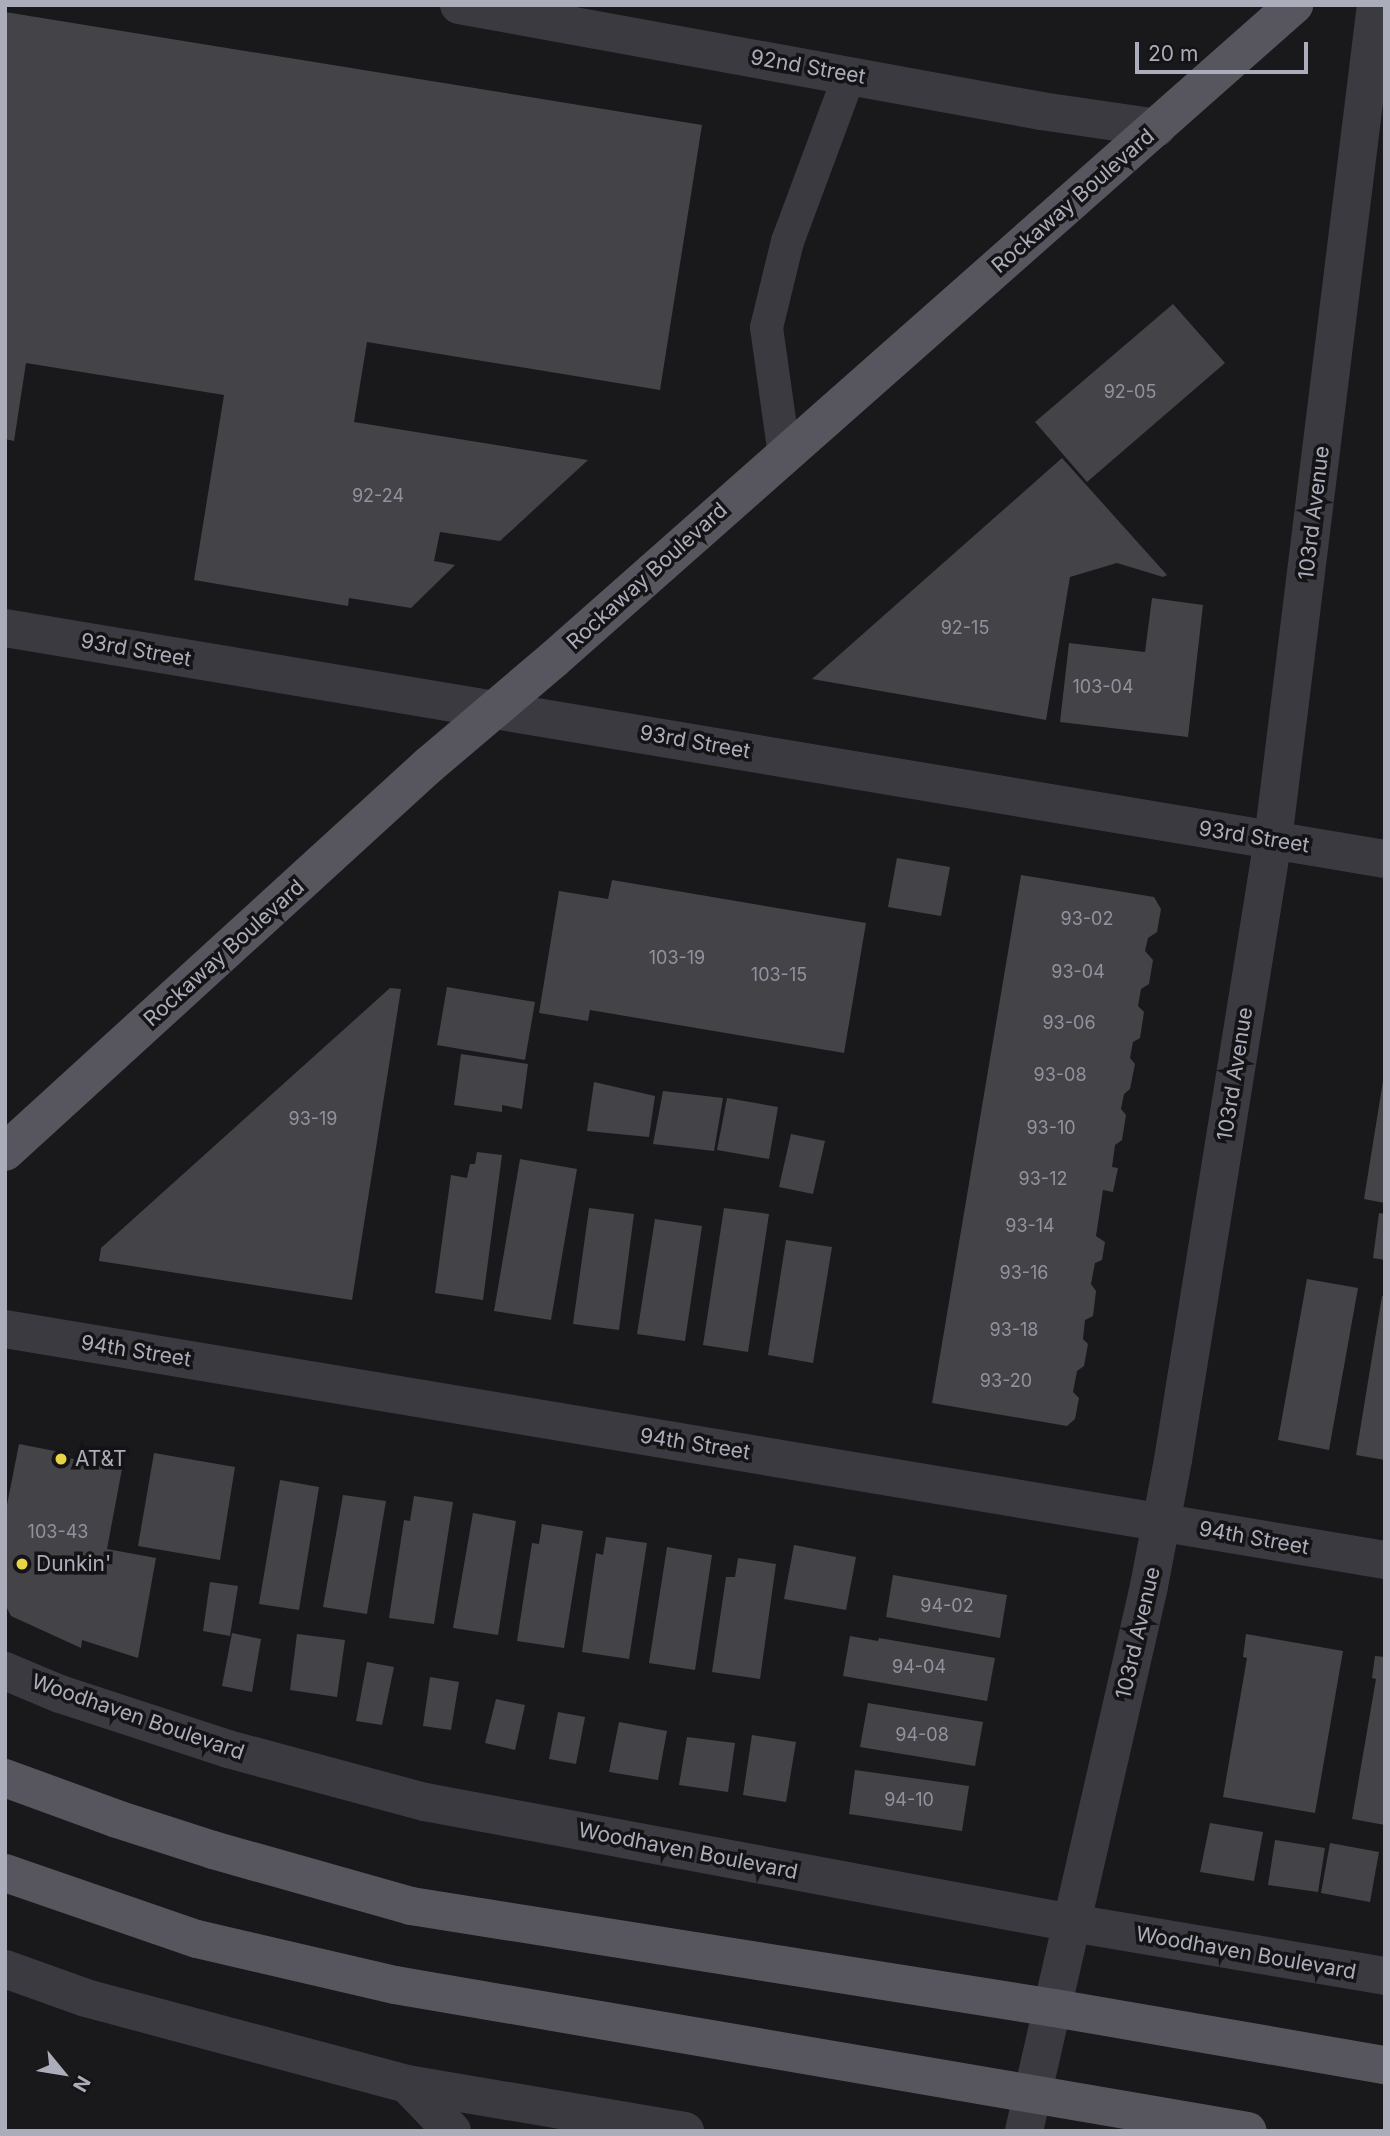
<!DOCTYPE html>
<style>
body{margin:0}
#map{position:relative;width:1390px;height:2136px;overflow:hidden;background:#19191b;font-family:Inter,sans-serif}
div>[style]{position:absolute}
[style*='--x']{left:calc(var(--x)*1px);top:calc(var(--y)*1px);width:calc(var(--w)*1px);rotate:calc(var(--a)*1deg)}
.building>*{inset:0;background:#444348}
.service>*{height:33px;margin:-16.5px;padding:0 16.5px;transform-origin:16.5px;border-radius:16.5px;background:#3b3a40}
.minor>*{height:38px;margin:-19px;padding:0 19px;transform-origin:19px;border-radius:19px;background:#3b3a40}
.primary>*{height:38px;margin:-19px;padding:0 19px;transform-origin:19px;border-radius:19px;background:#57565e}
.dots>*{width:19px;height:19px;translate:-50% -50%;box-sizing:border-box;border:4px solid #141416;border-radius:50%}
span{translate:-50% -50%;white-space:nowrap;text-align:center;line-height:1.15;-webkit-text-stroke:7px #141416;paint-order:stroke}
.number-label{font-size:18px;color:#92929e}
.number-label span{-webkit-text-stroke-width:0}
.street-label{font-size:21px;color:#acadba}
.poi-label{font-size:21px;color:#acadba}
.left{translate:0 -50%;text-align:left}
.frame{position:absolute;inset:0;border:7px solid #acadba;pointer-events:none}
.north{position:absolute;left:28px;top:2038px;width:70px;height:70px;-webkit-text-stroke:5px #141416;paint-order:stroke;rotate:120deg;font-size:19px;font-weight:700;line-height:28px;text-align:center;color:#acadba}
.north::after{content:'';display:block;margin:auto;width:24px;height:32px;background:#acadba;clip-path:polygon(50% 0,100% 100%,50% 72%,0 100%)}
.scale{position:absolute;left:1135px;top:42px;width:173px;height:32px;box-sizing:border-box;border:4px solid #acadba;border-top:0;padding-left:9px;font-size:21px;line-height:24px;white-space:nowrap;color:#acadba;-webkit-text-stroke:5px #141416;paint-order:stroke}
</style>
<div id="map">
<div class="building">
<i style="clip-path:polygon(5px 12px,702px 125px,660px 390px,367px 342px,354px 422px,588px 460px,500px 541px,440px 532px,434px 561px,455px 565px,411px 608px,349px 598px,348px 606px,194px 580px,224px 395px,26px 363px,14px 441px,5px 439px)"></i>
<i style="clip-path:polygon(1173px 304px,1225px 363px,1087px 482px,1035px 422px)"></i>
<i style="clip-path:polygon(1062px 458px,1167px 575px,1163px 577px,1117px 563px,1070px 577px,1046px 720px,812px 679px)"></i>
<i style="clip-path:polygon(1152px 598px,1203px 605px,1188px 737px,1060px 722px,1069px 643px,1145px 652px)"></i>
<i style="clip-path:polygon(897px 858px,950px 867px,941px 916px,888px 907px)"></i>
<i style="clip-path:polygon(1021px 875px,1154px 897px,1161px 909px,1157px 932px,1148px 938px,1145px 951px,1153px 960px,1149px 984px,1141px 989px,1138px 1006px,1144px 1012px,1140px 1038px,1133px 1042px,1130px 1058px,1135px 1064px,1130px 1089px,1124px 1094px,1121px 1109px,1126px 1115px,1122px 1140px,1115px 1145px,1112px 1167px,1118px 1168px,1113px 1192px,1103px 1190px,1096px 1236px,1105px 1242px,1102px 1260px,1095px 1263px,1091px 1284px,1096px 1291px,1093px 1316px,1085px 1320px,1083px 1339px,1088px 1344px,1084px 1366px,1077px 1371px,1073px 1392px,1079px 1398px,1075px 1419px,1067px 1426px,932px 1403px)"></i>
<i style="clip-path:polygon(612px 880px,866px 923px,844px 1053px,590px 1010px,588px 1021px,539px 1013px,559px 891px,608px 899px)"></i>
<i style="clip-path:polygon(447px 987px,535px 1002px,525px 1060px,437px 1045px)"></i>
<i style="clip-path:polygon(390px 988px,401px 989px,352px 1300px,99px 1261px,101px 1248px)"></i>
<i style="clip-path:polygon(461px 1054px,528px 1064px,522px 1109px,502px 1105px,502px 1112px,454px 1105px)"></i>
<i style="clip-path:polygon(1383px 1081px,1385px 1081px,1385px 1203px,1364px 1199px)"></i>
<i style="clip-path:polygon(594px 1082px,655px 1096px,649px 1137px,587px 1131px)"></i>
<i style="clip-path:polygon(663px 1091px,723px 1098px,714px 1151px,653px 1144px)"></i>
<i style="clip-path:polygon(727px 1098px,778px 1107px,769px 1159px,717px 1150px)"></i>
<i style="clip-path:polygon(791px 1134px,825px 1141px,813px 1194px,779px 1187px)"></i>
<i style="clip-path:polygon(477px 1152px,502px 1155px,483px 1300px,435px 1293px,451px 1175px,467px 1178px,470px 1164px,475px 1164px)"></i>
<i style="clip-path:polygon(520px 1159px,577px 1169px,551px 1320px,494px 1311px)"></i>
<i style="clip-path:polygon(589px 1208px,634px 1214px,619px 1330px,573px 1324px)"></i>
<i style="clip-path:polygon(724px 1208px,769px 1214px,748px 1352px,703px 1345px)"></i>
<i style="clip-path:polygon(1379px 1213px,1385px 1214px,1385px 1260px,1373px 1258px)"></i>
<i style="clip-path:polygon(655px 1219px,702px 1226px,685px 1341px,637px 1334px)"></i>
<i style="clip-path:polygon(786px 1240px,832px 1247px,813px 1363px,768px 1355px)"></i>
<i style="clip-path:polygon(1307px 1279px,1358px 1288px,1329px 1450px,1278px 1440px)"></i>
<i style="clip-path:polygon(1382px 1296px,1385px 1297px,1385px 1460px,1356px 1455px)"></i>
<i style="clip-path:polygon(19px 1444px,70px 1454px,69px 1458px,122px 1469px,107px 1549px,156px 1558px,138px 1658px,82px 1640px,81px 1648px,11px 1616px,5px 1604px,5px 1515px)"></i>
<i style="clip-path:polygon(154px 1453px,235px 1467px,220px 1560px,138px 1546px)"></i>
<i style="clip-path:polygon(280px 1480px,319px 1487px,299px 1610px,259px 1604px)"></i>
<i style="clip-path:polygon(343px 1495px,386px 1501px,367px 1614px,323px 1607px)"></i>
<i style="clip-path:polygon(414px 1496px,453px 1502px,434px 1624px,389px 1618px,404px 1520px,410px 1521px)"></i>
<i style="clip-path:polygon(473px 1513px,516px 1521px,498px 1635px,453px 1628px)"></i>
<i style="clip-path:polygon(542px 1524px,583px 1531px,564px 1648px,517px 1641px,532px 1543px,539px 1544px)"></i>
<i style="clip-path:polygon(606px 1537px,647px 1543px,629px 1659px,582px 1652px,596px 1553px,603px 1555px)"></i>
<i style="clip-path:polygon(794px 1545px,856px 1557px,846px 1610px,784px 1599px)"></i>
<i style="clip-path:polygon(667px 1547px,712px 1555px,695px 1670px,649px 1663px)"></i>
<i style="clip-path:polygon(738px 1558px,776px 1564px,760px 1679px,712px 1672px,726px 1577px,735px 1577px)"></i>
<i style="clip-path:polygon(893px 1575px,1007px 1595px,1000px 1638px,886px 1617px)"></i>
<i style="clip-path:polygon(210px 1582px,238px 1586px,230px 1636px,203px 1631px)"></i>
<i style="clip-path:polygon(232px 1633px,261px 1639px,252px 1692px,222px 1686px)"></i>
<i style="clip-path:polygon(297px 1634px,345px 1640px,337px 1697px,290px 1690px)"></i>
<i style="clip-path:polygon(1246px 1634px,1343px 1651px,1315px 1813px,1223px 1797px,1247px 1658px,1243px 1657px)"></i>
<i style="clip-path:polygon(850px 1636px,878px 1641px,879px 1638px,995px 1658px,987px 1701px,843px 1676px)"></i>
<i style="clip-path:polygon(1375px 1656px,1385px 1657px,1385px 1825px,1352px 1819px,1376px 1679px,1372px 1678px)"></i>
<i style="clip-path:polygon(367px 1662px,394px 1667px,382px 1725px,356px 1721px)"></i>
<i style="clip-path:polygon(430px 1677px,459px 1682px,451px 1730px,423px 1726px)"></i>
<i style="clip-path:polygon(496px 1699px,525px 1705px,515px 1750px,485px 1743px)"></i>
<i style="clip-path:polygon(868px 1703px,983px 1722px,975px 1766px,860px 1747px)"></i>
<i style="clip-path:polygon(558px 1712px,585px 1717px,576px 1764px,549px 1759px)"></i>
<i style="clip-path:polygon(619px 1722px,667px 1731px,658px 1780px,609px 1772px)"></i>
<i style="clip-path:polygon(752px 1735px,796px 1742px,786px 1802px,743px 1795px)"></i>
<i style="clip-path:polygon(687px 1737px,735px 1743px,728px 1792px,679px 1785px)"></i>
<i style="clip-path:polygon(855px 1770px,969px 1786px,962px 1831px,849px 1814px)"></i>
<i style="clip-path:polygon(1210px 1823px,1263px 1832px,1254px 1881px,1200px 1872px)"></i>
<i style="clip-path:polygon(1275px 1840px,1325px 1848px,1318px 1892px,1268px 1885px)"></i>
<i style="clip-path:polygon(1330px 1843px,1379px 1852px,1370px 1902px,1321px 1893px)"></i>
</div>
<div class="service">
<i style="--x:784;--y:455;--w:129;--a:-98"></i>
<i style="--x:766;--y:327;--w:89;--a:-76.3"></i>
<i style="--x:787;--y:241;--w:178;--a:-69.6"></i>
</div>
<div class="minor">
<i style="--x:459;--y:5;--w:592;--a:10.32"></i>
<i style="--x:1041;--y:111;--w:117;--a:8.3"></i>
<i style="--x:5;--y:628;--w:1399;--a:9.5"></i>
<i style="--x:5;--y:1329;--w:1399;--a:9.5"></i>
<i style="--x:5;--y:1671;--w:60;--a:22.7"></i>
<i style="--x:60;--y:1694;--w:177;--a:18.1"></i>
<i style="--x:228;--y:1749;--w:204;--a:15.1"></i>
<i style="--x:425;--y:1802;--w:658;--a:10.59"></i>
<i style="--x:1072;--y:1923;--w:317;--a:9.6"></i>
<i style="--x:5;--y:1969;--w:86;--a:19.7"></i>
<i style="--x:86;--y:1998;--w:332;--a:15"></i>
<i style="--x:407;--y:2084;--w:282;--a:9.6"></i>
<i style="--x:407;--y:2084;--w:65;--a:46.2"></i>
<i style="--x:1024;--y:2131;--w:559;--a:-77.08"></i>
<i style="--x:1149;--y:1586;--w:128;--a:-79.2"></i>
<i style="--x:1173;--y:1460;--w:628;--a:-80.84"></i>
<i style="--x:1273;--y:840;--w:841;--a:-82.97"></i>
</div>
<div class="primary">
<i style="--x:5;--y:1152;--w:574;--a:-42.39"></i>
<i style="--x:429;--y:765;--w:164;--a:-40.3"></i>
<i style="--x:554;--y:659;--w:988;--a:-41.47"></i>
<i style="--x:5;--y:1778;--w:119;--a:20.1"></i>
<i style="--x:117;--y:1819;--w:101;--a:17.9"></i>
<i style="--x:213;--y:1850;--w:206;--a:15.8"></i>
<i style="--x:411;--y:1906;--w:651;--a:9.01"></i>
<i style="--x:1054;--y:2008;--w:336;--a:9.8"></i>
<i style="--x:5;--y:1873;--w:203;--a:19"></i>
<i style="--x:197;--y:1939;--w:203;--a:13.1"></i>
<i style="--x:395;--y:1985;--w:865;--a:9.71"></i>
</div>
<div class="dots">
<i style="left:61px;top:1459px;background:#e6d446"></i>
<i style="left:22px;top:1564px;background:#e6d446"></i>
</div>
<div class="number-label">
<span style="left:1130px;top:392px">92-05</span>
<span style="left:378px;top:496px">92-24</span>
<span style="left:965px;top:628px">92-15</span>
<span style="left:1103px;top:687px">103-04</span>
<span style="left:1087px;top:919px">93-02</span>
<span style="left:677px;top:958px">103-19</span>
<span style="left:1078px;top:972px">93-04</span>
<span style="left:779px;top:975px">103-15</span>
<span style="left:1069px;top:1023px">93-06</span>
<span style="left:1060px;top:1075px">93-08</span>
<span style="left:313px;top:1119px">93-19</span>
<span style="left:1051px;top:1128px">93-10</span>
<span style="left:1043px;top:1179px">93-12</span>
<span style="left:1030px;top:1226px">93-14</span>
<span style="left:1024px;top:1273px">93-16</span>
<span style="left:1014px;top:1330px">93-18</span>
<span style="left:1006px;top:1381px">93-20</span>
<span style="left:58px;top:1532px">103-43</span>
<span style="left:947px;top:1606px">94-02</span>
<span style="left:919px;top:1667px">94-04</span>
<span style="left:922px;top:1735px">94-08</span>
<span style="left:909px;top:1800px">94-10</span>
</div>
<div class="street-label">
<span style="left:808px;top:67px;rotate:10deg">92nd Street</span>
<span style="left:1073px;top:201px;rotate:-41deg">Rockaway Boulevard</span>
<span style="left:1314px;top:513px;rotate:-83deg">103rd Avenue</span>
<span style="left:647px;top:576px;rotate:-42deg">Rockaway Boulevard</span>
<span style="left:136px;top:650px;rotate:10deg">93rd Street</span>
<span style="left:695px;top:742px;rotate:10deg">93rd Street</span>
<span style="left:1254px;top:837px;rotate:9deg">93rd Street</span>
<span style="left:224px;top:953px;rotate:-42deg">Rockaway Boulevard</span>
<span style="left:1235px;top:1074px;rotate:-81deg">103rd Avenue</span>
<span style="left:136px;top:1351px;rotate:9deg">94th Street</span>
<span style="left:695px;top:1444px;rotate:9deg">94th Street</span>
<span style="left:1254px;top:1538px;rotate:10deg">94th Street</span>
<span style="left:1138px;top:1633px;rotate:-77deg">103rd Avenue</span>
<span style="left:138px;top:1717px;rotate:19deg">Woodhaven Boulevard</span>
<span style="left:688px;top:1851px;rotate:11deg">Woodhaven Boulevard</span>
<span style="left:1246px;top:1953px;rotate:10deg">Woodhaven Boulevard</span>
</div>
<div class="poi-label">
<span class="left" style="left:75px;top:1459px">AT&amp;T</span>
<span class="left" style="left:36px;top:1564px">Dunkin'</span>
</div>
<div class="frame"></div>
<div class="north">N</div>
<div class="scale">20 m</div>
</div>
